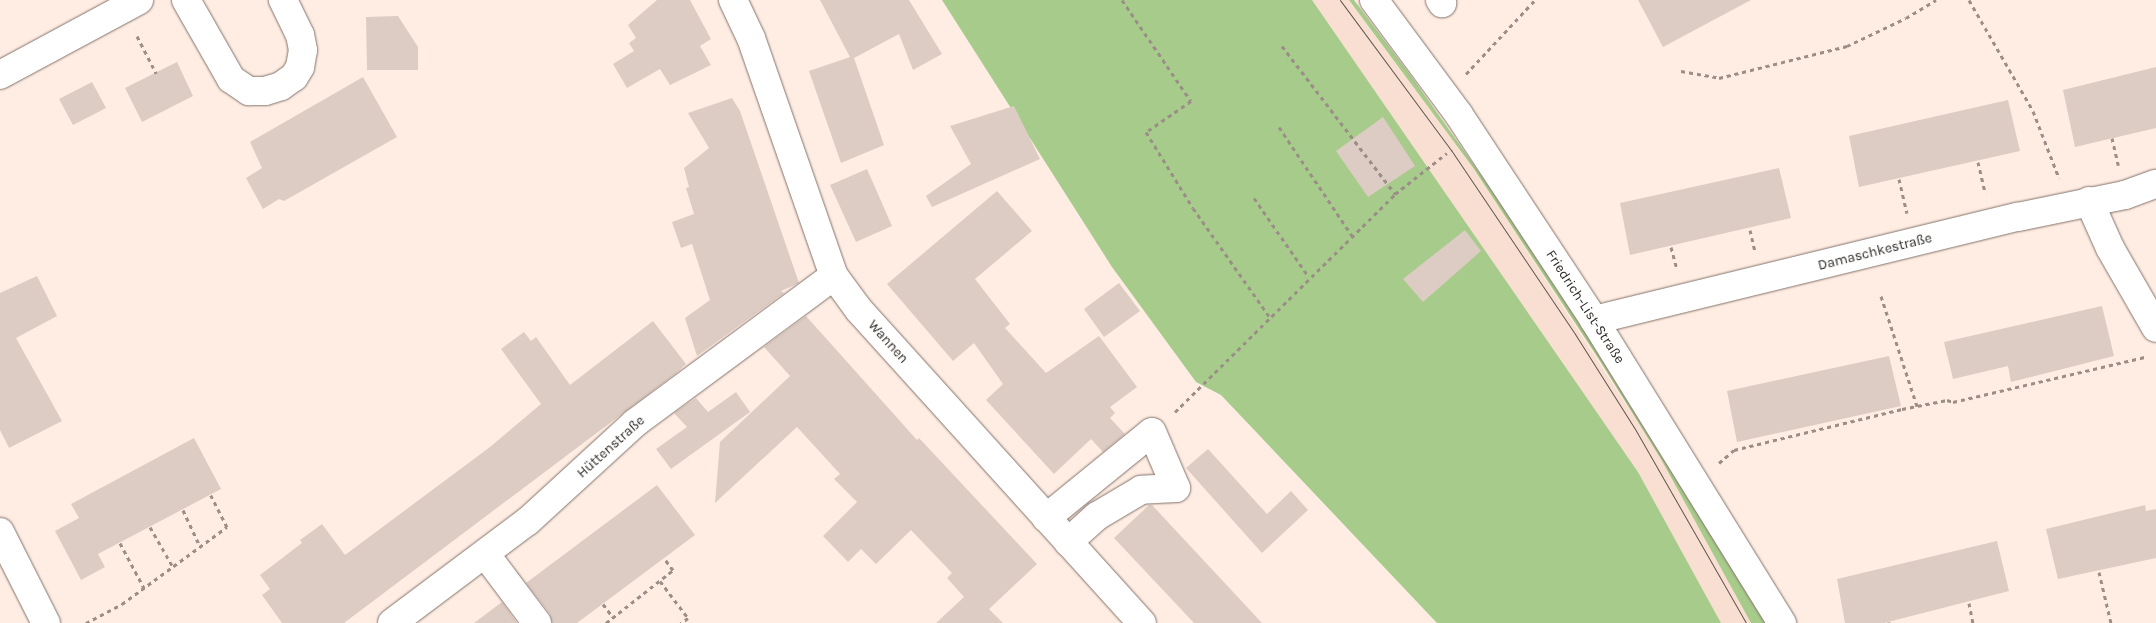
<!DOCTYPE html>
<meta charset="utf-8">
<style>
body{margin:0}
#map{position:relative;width:2156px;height:623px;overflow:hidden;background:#ffede3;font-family:Karla,sans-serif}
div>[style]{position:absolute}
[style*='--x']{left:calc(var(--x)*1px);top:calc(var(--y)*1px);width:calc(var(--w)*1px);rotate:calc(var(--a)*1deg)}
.built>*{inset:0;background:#f9dfd2}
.green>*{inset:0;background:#a6cb8b}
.building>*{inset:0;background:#ddccc3}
.path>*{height:3px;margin-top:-1.5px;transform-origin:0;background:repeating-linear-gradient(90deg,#9a8e87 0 4px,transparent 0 8px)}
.roads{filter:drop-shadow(0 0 1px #83736b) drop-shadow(0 0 1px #83736b)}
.minor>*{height:28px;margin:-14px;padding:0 14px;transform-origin:14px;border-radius:14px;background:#fff}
.tram>*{height:1px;margin:-0.5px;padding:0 0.5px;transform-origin:0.5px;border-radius:0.5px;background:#5c544e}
span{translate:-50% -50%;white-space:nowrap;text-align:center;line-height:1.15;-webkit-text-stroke:4px #fefefe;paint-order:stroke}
.street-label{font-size:14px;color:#2e2824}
</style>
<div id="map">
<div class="built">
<i style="clip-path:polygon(1312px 0,1349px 0,1474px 169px,1661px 459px,1753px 623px,1721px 623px,1638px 472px)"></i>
</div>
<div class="green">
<i style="clip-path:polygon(942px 0,1312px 0,1638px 472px,1721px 623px,1437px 623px,1221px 395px,1196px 382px,1112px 267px)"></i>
<i style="clip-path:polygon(1349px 0,1354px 0,1411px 76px,1542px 261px,1768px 623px,1751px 623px,1661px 459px,1600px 361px,1474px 169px)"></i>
</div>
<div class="building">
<i style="clip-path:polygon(657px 0,690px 0,711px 39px,700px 46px,711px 65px,670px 85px,660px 69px,627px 88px,613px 64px,634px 51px,629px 43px,636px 38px,628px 25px)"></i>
<i style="clip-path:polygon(820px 0,909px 0,942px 54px,913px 70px,899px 34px,854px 58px,884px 145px,841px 163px,809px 71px,850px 57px)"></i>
<i style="clip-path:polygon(1638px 0,1751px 0,1663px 47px)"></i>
<i style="clip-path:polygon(398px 16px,418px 47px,418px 70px,367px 70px,366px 17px)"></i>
<i style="clip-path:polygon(177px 62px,193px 96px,142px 122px,125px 88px)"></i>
<i style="clip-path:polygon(2156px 67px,2156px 128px,2075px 147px,2063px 90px)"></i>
<i style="clip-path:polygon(363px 77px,397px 137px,284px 201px,279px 199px,263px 209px,246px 178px,262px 168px,250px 142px)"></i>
<i style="clip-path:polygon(92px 82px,106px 108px,73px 125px,59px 99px)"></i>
<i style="clip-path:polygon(732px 98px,740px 111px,799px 283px,781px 291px,784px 293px,697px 356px,685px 318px,710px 300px,692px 244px,681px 248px,672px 222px,694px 214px,686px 188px,689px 187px,684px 168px,709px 148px,688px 113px)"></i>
<i style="clip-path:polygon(2008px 100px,2020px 151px,1859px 187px,1849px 136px)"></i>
<i style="clip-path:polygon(1014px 106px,1040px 159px,932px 207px,926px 196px,971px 164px,950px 126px)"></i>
<i style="clip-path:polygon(1383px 117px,1415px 166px,1368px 197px,1336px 151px)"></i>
<i style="clip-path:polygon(1779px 168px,1791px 218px,1630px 255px,1620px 203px)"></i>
<i style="clip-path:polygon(867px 169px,892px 226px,856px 242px,830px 185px)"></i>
<i style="clip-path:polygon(997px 191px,1032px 231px,975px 279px,1010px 324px,1005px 328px,1046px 373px,1099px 336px,1137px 387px,1110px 407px,1115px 413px,1110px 418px,1125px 434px,1103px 452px,1091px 439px,1054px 474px,986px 400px,1003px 384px,974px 343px,953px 361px,887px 284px)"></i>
<i style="clip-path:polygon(1465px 230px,1481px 251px,1423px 302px,1403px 279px)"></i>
<i style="clip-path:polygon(37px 276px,57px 316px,16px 338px,62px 421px,9px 448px,0 430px,0 293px)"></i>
<i style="clip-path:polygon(1119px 283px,1140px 311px,1104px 337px,1084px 309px)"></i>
<i style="clip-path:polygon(2102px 306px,2114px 356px,2011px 382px,2008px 366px,1953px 379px,1944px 342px)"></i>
<i style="clip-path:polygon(806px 316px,917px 440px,919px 438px,1037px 564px,989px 609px,1003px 623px,936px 623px,964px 597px,947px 578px,952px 573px,911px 530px,876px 564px,861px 549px,848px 562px,823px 536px,857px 502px,834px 479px,840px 474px,797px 427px,715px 503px,720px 442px,790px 376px,764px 347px)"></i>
<i style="clip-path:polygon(653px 321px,686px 364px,675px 374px,344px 623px,282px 623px,262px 595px,270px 589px,260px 575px,302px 543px,300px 540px,322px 524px,345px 555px,490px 447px,541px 404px,501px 349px,524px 332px,531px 341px,536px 337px,570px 385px)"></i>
<i style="clip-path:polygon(1889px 356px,1901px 406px,1737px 442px,1727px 391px)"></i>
<i style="clip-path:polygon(736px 392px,750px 412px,671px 469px,656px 449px,687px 427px,674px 413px,696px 398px,708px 412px)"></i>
<i style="clip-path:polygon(194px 438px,221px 489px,98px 554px,105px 567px,81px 580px,55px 531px,79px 518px,71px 504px)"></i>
<i style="clip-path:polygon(1208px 449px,1267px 514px,1291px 491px,1308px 510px,1262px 553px,1186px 468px)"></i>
<i style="clip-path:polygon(657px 485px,695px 535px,577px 623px,552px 623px,550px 614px,526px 583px)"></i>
<i style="clip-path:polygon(1149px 505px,1152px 505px,1262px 623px,1194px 623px,1114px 538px)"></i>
<i style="clip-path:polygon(2145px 505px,2146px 511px,2156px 509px,2156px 558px,2058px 579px,2046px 529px)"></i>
<i style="clip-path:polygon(1997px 541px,2009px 591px,1884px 623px,1845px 623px,1837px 579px)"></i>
<i style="clip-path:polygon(502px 602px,517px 623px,474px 623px)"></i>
</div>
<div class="path">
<i style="--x:1122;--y:0;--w:122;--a:55.7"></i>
<i style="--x:1191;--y:101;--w:55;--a:145.4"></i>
<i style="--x:1146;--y:132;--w:89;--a:58.3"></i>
<i style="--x:1193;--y:208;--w:132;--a:54.9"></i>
<i style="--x:1969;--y:0;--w:128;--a:60"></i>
<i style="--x:2033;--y:111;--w:72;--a:68.8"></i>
<i style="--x:137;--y:36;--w:42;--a:62.8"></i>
<i style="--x:1282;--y:46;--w:186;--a:52.6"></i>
<i style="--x:1681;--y:71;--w:39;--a:10"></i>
<i style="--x:1719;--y:78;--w:132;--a:-14"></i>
<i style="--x:1847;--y:46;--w:65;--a:-25.4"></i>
<i style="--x:1906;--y:18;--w:35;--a:-31"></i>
<i style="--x:1466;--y:74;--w:101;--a:-47"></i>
<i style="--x:1279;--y:127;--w:133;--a:56.1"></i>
<i style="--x:2112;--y:138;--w:28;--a:77"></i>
<i style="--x:1978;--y:162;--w:32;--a:77"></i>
<i style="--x:1899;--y:179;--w:35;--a:77"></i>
<i style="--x:1254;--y:198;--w:96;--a:55.2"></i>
<i style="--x:1750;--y:230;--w:22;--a:77"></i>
<i style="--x:1671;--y:247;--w:23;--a:75"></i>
<i style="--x:1881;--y:296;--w:116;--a:71.9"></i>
<i style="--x:1175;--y:412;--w:310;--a:-44.7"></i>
<i style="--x:1395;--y:194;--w:66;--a:-38.3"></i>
<i style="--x:1719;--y:463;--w:20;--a:-41"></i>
<i style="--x:1734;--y:450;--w:173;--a:-13.7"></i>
<i style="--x:1902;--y:409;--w:46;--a:-11.3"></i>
<i style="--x:1947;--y:400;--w:6;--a:18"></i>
<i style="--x:1953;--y:402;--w:197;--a:-13.2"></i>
<i style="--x:183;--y:510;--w:40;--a:65"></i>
<i style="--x:150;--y:527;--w:46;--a:60.1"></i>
<i style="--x:120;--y:543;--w:51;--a:61.9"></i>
<i style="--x:2099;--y:572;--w:52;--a:76.8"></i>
<i style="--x:660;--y:581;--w:46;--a:52.9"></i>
<i style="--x:688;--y:618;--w:9;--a:144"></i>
<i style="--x:1969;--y:603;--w:20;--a:79"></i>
<i style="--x:603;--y:604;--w:15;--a:53"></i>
<i style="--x:1889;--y:622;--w:1;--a:90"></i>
<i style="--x:86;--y:623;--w:41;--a:-27.8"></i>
<i style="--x:122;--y:604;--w:130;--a:-36.3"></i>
<i style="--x:227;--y:527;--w:36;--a:-117"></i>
<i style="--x:606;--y:623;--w:85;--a:-38.3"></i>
<i style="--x:673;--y:570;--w:15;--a:-127"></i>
</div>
<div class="roads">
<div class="minor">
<i style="--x:186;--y:0;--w:91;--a:60.3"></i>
<i style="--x:231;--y:79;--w:22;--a:34"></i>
<i style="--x:249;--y:91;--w:16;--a:0"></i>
<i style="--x:265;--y:91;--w:17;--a:-17"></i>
<i style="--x:281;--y:86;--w:16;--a:-35"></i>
<i style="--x:294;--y:77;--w:12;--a:-59"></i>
<i style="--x:300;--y:67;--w:17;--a:-80"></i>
<i style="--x:303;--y:50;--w:15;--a:-101"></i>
<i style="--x:300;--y:35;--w:39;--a:-116"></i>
<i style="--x:733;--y:0;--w:42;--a:64.7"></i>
<i style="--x:751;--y:38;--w:252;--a:70.8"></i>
<i style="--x:834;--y:276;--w:42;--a:53.7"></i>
<i style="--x:859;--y:310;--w:422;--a:47.9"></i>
<i style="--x:1374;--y:0;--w:143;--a:53.5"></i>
<i style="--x:1459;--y:115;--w:245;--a:56.6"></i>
<i style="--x:1594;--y:320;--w:357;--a:58.2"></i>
<i style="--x:1440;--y:0;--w:4;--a:56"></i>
<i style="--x:0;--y:75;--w:158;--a:-28.3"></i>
<i style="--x:2089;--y:201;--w:51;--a:65.9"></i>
<i style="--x:2110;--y:248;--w:92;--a:60.1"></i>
<i style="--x:1594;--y:320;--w:436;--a:-13.7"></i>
<i style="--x:2018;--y:217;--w:109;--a:-11.6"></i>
<i style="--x:2125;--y:195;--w:33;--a:-20"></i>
<i style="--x:1046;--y:518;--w:136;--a:-39.1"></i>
<i style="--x:1152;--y:432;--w:61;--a:66.8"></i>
<i style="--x:1176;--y:488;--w:35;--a:177"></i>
<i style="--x:1141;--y:490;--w:51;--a:149.4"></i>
<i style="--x:1097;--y:516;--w:39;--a:138"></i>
<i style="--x:0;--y:532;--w:102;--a:63.2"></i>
<i style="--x:486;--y:555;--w:85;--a:53.1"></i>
<i style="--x:392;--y:623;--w:170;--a:-36.9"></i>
<i style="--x:528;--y:521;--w:145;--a:-42.5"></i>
<i style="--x:635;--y:423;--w:247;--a:-36.5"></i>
</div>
</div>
<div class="tram">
<i style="--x:1340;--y:0;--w:187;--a:53.5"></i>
<i style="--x:1451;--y:150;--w:222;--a:56"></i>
<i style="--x:1575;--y:334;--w:112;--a:57.7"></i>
<i style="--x:1635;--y:429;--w:224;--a:60.2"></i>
</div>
<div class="street-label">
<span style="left:1875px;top:252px;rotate:-14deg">Damaschkestraße</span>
<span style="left:1585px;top:307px;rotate:57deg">Friedrich-List-Straße</span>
<span style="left:888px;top:342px;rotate:48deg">Wannen</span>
<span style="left:611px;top:447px;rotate:-42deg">Hüttenstraße</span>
</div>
</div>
